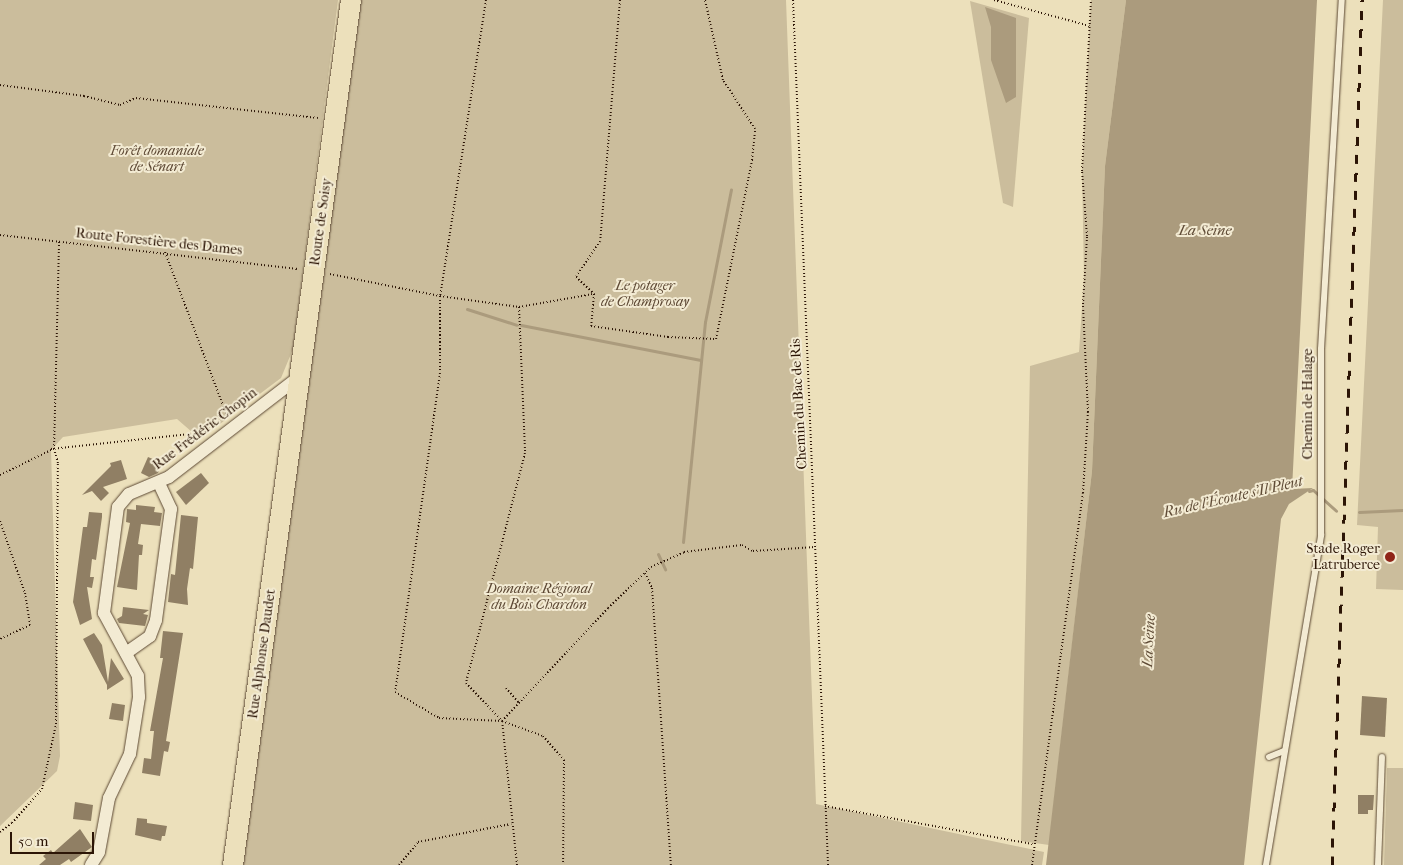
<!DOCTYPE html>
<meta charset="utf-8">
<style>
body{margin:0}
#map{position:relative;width:1403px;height:865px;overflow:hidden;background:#ece0bb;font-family:"IM FELL French Canon",serif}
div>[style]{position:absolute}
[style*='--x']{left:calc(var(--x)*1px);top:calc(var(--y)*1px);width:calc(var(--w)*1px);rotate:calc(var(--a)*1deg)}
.green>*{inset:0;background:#cbbd9c}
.water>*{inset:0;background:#ab9b7d}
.stream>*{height:3px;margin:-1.5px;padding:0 1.5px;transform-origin:1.5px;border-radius:1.5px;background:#ab9b7d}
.building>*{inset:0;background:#907f64}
.path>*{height:2px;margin-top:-1px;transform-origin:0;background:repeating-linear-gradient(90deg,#2c1506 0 1px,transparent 0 3.5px)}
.roads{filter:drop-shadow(0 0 1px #5c4833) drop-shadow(0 0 1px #5c4833)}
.service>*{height:6px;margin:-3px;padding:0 3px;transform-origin:3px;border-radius:3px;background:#f3ebd3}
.minor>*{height:12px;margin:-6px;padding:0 6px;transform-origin:6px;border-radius:6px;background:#f3ebd3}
.primary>*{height:20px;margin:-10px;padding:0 10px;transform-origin:10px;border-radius:10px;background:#ece0bb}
.rail>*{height:3px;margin-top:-1.5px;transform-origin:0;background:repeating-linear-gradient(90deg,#2c1506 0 9px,transparent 0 18px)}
.dots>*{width:14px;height:14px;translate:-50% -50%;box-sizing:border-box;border:2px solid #f3ebd3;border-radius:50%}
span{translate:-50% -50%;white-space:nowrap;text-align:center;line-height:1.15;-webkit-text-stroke:4px #f3ebd3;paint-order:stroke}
.park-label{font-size:14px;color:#5c4733;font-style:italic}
.street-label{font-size:14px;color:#2c1506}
.poi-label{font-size:14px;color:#2c1506}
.right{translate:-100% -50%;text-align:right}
.water-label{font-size:15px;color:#5f4b36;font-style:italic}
.scale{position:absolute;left:10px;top:832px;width:84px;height:22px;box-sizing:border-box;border:2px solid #2c1506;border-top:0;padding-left:6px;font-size:15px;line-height:18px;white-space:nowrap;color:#2c1506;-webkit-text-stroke:4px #f3ebd3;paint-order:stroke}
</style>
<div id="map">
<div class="green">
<i style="clip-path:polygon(0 0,338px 0,293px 349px,281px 378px,200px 439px,177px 419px,63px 437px,51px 450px,60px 756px,57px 771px,0 826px)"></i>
<i style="clip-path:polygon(351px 0,786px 0,816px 804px,1044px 852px,1042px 865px,233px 865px)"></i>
<i style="clip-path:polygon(1091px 0,1126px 0,1105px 166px,1092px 471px,1049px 845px,1021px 841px,1030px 366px,1079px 352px,1084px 277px,1082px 171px)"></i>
<i style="clip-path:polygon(1383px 0,1403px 0,1403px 590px,1376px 589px,1378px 527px,1357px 525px)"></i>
<i style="clip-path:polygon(970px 1px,1029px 18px,1013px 207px,1003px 203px)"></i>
<i style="clip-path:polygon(1387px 768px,1403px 768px,1403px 865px,1384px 865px)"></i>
</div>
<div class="water">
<i style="clip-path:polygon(1126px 0,1317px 0,1292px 489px,1313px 488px,1289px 504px,1281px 519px,1244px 865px,1046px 865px,1092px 471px,1105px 166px)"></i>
<i style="clip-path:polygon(985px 7px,1016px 18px,1016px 97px,1006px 103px,991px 60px,991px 27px)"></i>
</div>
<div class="stream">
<i style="--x:467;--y:309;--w:52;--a:17.7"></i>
<i style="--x:521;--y:325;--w:183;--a:11"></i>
<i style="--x:1309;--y:491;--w:4;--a:-14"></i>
<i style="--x:1313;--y:490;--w:31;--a:42"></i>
<i style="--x:1359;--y:512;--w:44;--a:-2.6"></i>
<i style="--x:683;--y:542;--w:221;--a:-84.3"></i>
<i style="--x:705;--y:322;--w:135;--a:-78.9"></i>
<i style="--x:658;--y:554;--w:17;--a:65"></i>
</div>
<div class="building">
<i style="clip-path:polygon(148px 457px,162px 463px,158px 473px,149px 477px,141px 473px)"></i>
<i style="clip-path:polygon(121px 460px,127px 479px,103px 487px,109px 493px,101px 501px,92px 491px,82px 495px,111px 466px,110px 463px)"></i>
<i style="clip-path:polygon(201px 473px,209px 483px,186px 505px,176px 492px)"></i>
<i style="clip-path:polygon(136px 505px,155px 507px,154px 512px,162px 513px,160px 526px,141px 524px,138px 544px,143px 545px,142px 555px,139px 555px,137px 590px,117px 587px,130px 523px,126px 522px,127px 509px,136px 510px)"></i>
<i style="clip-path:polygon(89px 512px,102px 513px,102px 517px,96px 560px,92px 559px,90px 577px,94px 577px,92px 588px,87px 587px,92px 619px,80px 625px,73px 602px,83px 527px,87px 527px)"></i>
<i style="clip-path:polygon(181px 515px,198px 517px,193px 569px,190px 568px,187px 589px,188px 605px,168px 602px,171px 574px,175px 575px)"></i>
<i style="clip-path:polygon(123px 607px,149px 610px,143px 614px,148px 615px,145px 626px,119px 623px,117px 619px,122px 616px)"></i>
<i style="clip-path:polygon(163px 631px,183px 633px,166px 741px,170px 742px,168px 752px,164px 751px,160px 776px,142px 773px,144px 758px,151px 759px,154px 731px,150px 731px,163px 658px,160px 658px)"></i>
<i style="clip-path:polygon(94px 633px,102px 645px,108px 682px,111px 658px,124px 679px,107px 690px,107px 685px,83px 639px)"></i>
<i style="clip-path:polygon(1362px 696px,1387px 698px,1385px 737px,1360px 735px)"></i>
<i style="clip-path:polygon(112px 703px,125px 705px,123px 721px,109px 719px)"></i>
<i style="clip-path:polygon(1358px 795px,1374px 795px,1373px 810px,1368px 810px,1368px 814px,1358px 814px)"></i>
<i style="clip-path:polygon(75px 802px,93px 805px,91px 821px,73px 819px)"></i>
<i style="clip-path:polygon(137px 818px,147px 819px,147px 823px,167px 826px,165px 836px,162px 836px,161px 841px,135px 835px)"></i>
<i style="clip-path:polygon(80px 829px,92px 847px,71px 862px,69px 859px,60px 865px,39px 865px,46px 859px,43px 856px,51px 850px,53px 853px)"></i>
</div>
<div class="path">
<i style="--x:486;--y:0;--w:300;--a:98.8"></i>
<i style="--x:440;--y:296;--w:77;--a:90"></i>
<i style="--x:440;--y:373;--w:322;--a:98"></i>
<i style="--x:395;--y:692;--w:51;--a:30.6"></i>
<i style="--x:439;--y:718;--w:63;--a:2.7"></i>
<i style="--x:620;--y:0;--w:242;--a:94.7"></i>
<i style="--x:600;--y:241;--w:43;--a:123.7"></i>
<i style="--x:576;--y:277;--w:25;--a:43"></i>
<i style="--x:594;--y:294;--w:32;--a:95"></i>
<i style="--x:591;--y:326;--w:78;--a:8.1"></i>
<i style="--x:668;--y:337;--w:48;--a:2.4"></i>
<i style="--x:716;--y:339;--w:183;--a:-78.6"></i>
<i style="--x:752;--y:160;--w:31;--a:-84"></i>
<i style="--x:755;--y:129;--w:59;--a:-123.1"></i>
<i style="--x:723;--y:80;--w:82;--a:-102.7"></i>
<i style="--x:793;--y:0;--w:866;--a:87.68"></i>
<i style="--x:994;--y:0;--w:99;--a:15.2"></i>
<i style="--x:0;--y:85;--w:85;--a:7.5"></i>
<i style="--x:84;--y:96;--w:37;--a:14"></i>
<i style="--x:120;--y:105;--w:17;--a:-24"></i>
<i style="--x:136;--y:98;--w:183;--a:6.3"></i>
<i style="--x:0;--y:235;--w:300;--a:6.5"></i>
<i style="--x:165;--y:252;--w:175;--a:69.3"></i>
<i style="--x:330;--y:274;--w:112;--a:11.3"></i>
<i style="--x:440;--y:296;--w:80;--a:7.9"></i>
<i style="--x:519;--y:307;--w:75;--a:-10"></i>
<i style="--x:519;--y:307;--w:146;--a:87.6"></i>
<i style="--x:525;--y:453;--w:237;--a:104.4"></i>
<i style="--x:466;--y:683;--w:52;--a:46.5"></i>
<i style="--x:502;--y:721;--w:44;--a:20.1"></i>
<i style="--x:543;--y:736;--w:32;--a:49"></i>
<i style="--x:564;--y:760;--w:105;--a:90.5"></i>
<i style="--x:51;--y:449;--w:158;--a:-6.2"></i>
<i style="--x:0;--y:475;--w:57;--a:-26.1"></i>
<i style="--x:0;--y:521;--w:76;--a:70.9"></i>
<i style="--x:25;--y:593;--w:32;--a:81"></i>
<i style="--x:30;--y:625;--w:33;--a:155"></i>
<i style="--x:645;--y:573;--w:17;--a:65"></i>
<i style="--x:652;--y:588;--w:278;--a:86.1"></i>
<i style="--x:506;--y:688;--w:20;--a:49"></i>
<i style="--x:825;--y:806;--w:211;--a:10.4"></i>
<i style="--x:0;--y:832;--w:15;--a:-37"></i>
<i style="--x:12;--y:823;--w:45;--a:-48.6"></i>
<i style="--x:42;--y:789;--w:66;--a:-77.8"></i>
<i style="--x:56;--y:724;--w:261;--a:-89.6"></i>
<i style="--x:58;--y:463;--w:15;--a:-106"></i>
<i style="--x:54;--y:449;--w:208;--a:-88.6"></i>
<i style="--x:399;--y:865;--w:30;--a:-50"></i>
<i style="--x:418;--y:842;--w:95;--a:-11"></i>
<i style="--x:517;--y:865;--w:145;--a:-95.9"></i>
<i style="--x:502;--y:721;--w:155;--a:-46.8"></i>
<i style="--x:608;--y:608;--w:59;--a:-43.6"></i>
<i style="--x:651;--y:567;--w:36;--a:-24"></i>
<i style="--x:684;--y:552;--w:58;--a:-6.9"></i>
<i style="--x:742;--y:545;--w:13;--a:29"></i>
<i style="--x:753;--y:551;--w:62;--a:-3.7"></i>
<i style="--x:1032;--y:865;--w:375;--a:-82.2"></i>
<i style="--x:1083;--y:493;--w:81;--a:-86.5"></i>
<i style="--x:1088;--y:412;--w:108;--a:-92.7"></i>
<i style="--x:1083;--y:304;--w:68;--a:-86.6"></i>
<i style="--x:1087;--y:236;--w:65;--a:-94.4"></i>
<i style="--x:1082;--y:171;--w:171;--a:-87"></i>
</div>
<div class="roads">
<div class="service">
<i style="--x:1269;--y:757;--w:16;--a:-22"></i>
<i style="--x:1266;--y:865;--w:335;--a:-80.5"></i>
<i style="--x:1321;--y:535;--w:186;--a:-90"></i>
<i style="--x:1321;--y:349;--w:350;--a:-86.6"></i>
<i style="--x:1378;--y:865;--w:108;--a:-87.9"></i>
</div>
<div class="minor">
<i style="--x:126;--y:653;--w:29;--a:-35"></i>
<i style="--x:150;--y:636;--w:17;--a:-69"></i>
<i style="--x:156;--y:620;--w:112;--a:-82.3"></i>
<i style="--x:171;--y:509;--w:29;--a:-115"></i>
<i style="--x:91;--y:865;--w:15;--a:-58"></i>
<i style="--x:99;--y:852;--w:55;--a:-79.5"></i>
<i style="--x:109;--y:798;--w:49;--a:-64.5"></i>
<i style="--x:130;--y:754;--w:58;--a:-81"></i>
<i style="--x:139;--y:697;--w:21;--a:-93"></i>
<i style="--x:138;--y:676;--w:72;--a:-118.4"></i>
<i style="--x:104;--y:613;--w:107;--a:-82.5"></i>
<i style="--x:118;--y:507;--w:17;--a:-50"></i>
<i style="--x:129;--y:494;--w:43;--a:-23"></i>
<i style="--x:169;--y:477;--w:164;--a:-37.6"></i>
</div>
<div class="primary">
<i style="--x:233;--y:865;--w:873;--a:-82.23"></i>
</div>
</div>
<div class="rail">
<i style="--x:1332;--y:865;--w:866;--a:-88.01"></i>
</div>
<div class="dots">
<i style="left:1390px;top:557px;background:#8f2418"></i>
</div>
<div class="park-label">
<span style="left:157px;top:159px">Forêt domaniale<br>de Sénart</span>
<span style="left:645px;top:294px">Le potager<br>de Champrosay</span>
<span style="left:539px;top:597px">Domaine Régional<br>du Bois Chardon</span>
</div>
<div class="street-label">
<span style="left:321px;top:222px;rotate:-82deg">Route de Soisy</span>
<span style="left:159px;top:242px;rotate:6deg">Route Forestière des Dames</span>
<span style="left:799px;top:404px;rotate:-93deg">Chemin du Bac de Ris</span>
<span style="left:1308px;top:404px;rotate:-90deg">Chemin de Halage</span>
<span style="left:205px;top:429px;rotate:-37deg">Rue Frédéric Chopin</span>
<span style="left:262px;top:654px;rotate:-82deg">Rue Alphonse Daudet</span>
</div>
<div class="poi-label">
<span class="right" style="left:1380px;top:557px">Stade Roger<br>Latruberce</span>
</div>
<div class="water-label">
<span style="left:1205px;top:231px">La Seine</span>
<span style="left:1233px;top:497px;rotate:-13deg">Ru de l'Écoute s'Il Pleut</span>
<span style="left:1149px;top:641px;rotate:-87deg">La Seine</span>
</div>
<div class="scale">50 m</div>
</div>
